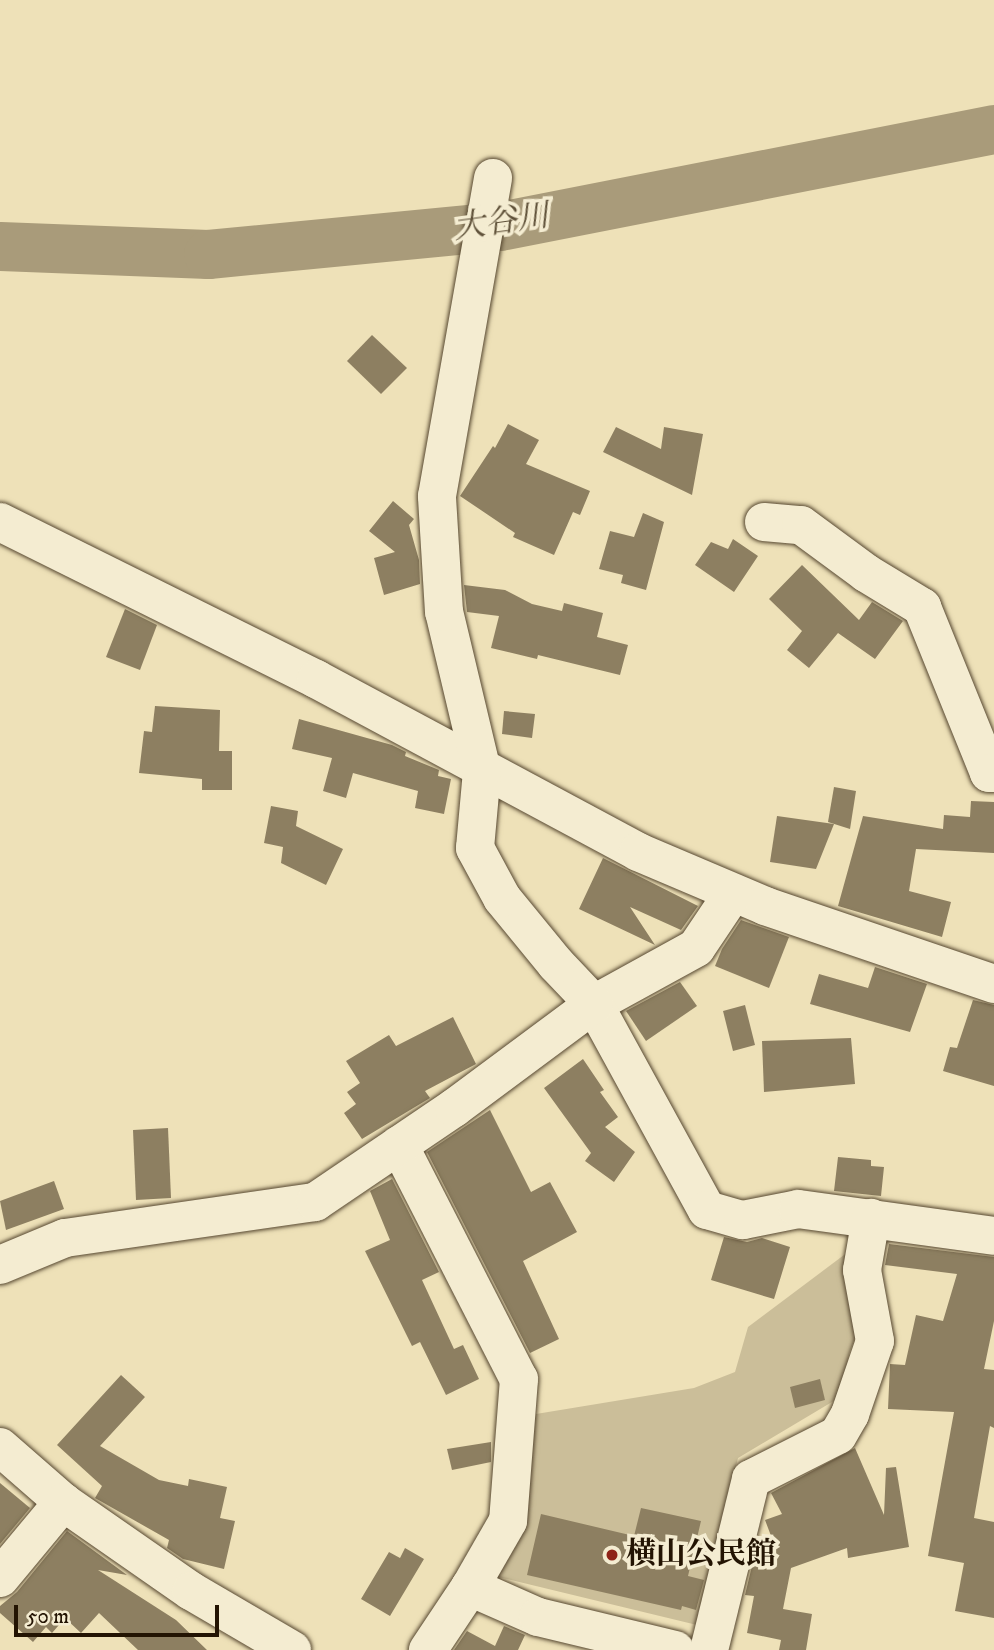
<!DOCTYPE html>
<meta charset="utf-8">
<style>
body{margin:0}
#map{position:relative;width:994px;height:1650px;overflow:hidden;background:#eee1b8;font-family:"IM FELL DW Pica","Noto Serif JP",serif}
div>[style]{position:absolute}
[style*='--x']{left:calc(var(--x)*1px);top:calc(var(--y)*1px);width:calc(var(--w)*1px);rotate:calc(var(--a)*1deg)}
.green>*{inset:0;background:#cbbe99}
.river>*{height:49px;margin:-24.5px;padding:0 24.5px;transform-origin:24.5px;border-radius:24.5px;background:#a99b7a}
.building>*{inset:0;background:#8d7f61}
.roads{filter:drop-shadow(0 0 2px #564730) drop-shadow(0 0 2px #564730)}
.minor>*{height:38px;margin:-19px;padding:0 19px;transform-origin:19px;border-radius:19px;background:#f4ecd1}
.dots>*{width:19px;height:19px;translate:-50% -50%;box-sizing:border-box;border:4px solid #f4ecd1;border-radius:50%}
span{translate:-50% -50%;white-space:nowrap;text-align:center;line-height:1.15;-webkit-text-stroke:7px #f4ecd1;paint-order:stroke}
.poi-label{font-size:30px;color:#231403;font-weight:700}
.left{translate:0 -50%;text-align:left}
.water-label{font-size:32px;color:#5f5139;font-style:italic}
.scale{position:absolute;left:14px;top:1605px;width:205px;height:32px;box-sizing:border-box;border:4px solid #231403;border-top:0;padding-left:9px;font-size:21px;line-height:24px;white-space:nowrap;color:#231403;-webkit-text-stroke:5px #f4ecd1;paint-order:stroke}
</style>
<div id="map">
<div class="green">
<i style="clip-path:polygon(848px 1252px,860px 1325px,849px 1354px,842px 1396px,738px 1458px,697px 1625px,490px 1575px,536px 1414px,694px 1388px,735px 1372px,748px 1327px)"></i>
</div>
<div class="river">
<i style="--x:0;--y:246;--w:208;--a:2.2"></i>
<i style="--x:208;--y:254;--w:293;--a:-5.5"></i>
<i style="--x:500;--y:226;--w:503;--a:-11.11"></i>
</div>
<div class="building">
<i style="clip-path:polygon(372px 335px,407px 368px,381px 394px,347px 361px)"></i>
<i style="clip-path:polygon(508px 424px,539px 440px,526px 464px,590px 491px,580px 515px,573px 512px,554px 555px,513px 537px,515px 533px,460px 496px,493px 446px,495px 448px)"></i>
<i style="clip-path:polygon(616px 427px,661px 449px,664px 427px,703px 434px,692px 495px,603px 452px)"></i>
<i style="clip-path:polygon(393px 501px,414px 519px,409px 525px,419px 560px,420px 584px,384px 595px,374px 558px,395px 552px,369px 531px)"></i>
<i style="clip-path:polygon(643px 513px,664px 522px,646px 590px,621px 583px,623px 575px,599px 569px,610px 531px,634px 537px)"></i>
<i style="clip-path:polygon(733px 539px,758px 556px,734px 592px,695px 565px,711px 542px,728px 549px)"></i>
<i style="clip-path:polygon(802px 565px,859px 620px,872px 602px,903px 621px,875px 659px,838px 633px,809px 668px,787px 650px,802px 631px,769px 599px)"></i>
<i style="clip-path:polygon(464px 585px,505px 590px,532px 604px,562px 611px,564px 603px,603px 613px,597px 637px,628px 645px,620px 675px,538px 655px,537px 659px,491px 648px,499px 616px,467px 612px)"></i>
<i style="clip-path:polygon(125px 609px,157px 625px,140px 670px,106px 657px)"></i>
<i style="clip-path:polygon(155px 706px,220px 710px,219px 751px,232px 751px,232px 790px,202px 790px,202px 779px,139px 773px,144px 731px,152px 732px)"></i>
<i style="clip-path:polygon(504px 711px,535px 714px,532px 738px,502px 734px)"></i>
<i style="clip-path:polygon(299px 719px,392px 745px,406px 752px,405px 756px,439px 770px,438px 776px,451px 779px,444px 814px,415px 808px,418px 791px,353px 773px,346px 798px,323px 791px,332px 758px,292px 749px)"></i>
<i style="clip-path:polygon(834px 787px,856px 791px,850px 829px,828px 822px)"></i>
<i style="clip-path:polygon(971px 801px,994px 802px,994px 853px,916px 849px,909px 891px,951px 902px,942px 937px,838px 906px,863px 816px,943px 829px,944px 815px,970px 817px)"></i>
<i style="clip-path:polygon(271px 806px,298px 811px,296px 826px,343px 849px,326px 885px,281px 863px,283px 847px,264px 843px)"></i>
<i style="clip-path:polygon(777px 816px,834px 824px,816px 869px,770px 862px)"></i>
<i style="clip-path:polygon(603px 858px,698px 906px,681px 930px,630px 907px,655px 945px,579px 909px)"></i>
<i style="clip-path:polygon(741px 920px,789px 937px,769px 988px,715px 966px,722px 949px)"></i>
<i style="clip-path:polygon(875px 967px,927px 984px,910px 1032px,810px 1004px,819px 974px,868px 988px)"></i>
<i style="clip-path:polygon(680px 982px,697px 1006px,646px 1041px,626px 1011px)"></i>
<i style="clip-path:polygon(973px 1000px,994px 1005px,994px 1086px,943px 1071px,950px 1047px,957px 1048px)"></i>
<i style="clip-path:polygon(745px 1005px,755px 1045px,733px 1051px,723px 1011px)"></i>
<i style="clip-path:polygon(453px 1017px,476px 1064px,425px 1091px,430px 1098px,362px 1139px,344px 1113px,356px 1104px,347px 1092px,360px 1083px,346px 1061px,389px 1035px,396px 1046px)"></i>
<i style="clip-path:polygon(851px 1038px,855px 1084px,764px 1092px,762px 1041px)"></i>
<i style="clip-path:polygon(583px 1059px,604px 1090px,600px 1092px,618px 1117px,605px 1127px,635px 1152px,614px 1182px,585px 1161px,591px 1153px,544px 1088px)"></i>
<i style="clip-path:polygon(490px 1110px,531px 1192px,550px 1182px,577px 1232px,523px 1261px,559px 1339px,530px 1353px,427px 1152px)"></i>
<i style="clip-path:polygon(168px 1128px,171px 1198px,136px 1200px,133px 1130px)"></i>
<i style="clip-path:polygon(838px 1157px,871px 1160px,871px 1166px,884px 1167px,881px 1196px,834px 1191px)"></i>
<i style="clip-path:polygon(392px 1179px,439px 1272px,422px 1280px,454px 1349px,463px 1345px,479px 1379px,446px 1395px,420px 1342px,412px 1346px,365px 1251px,390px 1240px,370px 1191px)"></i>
<i style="clip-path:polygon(54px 1181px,64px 1209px,6px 1230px,0 1201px)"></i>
<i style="clip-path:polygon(724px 1237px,747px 1242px,762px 1238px,790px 1247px,774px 1299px,711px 1280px)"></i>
<i style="clip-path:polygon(889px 1244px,994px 1257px,994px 1321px,984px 1369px,994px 1370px,994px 1428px,990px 1426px,974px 1518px,994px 1522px,994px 1618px,955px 1611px,964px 1563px,928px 1556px,954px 1412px,888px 1409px,890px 1364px,905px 1365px,916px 1315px,943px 1321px,957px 1274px,885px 1265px)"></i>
<i style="clip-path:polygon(121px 1375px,145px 1397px,100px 1446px,159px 1480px,188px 1486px,189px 1479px,227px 1487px,220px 1518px,235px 1521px,224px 1569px,183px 1559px,167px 1548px,169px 1540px,95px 1498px,102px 1486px,57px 1445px)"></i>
<i style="clip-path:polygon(820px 1379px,825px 1400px,795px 1408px,790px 1387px)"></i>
<i style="clip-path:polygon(491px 1442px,491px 1462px,452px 1470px,447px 1449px)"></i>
<i style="clip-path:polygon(855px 1448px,884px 1515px,886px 1468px,896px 1467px,909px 1547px,848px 1558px,847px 1548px,791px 1568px,783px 1609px,812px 1614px,806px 1650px,779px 1650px,781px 1640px,747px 1633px,754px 1596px,745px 1595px,757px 1545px,776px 1549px,765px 1520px,782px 1514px,771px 1493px)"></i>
<i style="clip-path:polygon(0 1483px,30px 1508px,0 1544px)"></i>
<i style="clip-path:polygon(641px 1508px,701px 1521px,688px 1576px,704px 1580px,696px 1610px,682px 1606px,681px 1610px,527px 1575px,541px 1514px,634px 1536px)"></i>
<i style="clip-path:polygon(67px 1531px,127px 1575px,98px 1570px,176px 1620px,207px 1650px,138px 1650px,99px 1613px,81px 1633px,65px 1618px,52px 1633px,46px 1627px,33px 1642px,0 1613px,0 1606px,17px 1592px)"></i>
<i style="clip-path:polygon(405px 1548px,424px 1559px,390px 1616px,361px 1599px,389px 1552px,400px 1558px)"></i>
<i style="clip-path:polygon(504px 1626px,525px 1635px,518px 1650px,454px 1650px,467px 1631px,495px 1646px)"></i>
</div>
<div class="roads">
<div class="minor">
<i style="--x:0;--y:522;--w:353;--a:26.4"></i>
<i style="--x:316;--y:679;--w:366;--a:28.2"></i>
<i style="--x:638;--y:852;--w:138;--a:23"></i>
<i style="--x:765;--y:906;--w:242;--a:18.8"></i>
<i style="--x:764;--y:522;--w:37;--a:5"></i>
<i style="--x:801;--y:525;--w:81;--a:36.4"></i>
<i style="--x:866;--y:573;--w:66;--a:31.3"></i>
<i style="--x:922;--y:607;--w:179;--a:68"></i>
<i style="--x:989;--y:773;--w:5;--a:0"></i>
<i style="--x:733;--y:893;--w:66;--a:123.9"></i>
<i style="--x:696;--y:948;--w:116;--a:151.2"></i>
<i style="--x:594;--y:1004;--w:235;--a:61.3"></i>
<i style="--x:707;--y:1210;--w:37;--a:16"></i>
<i style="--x:743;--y:1220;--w:56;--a:-11.3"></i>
<i style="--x:798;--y:1209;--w:198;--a:7.8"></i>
<i style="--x:399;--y:1145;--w:263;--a:62.9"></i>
<i style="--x:519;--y:1379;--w:142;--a:94.4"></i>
<i style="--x:508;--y:1521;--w:76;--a:119.9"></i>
<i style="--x:470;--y:1587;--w:76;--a:123.7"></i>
<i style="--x:0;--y:1265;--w:70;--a:-22.6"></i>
<i style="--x:65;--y:1238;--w:253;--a:-8.2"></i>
<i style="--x:315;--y:1202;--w:168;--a:-34.1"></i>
<i style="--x:454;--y:1108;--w:174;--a:-36.6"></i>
<i style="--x:594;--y:1004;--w:55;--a:-133.5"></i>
<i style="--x:556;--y:964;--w:85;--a:-129.3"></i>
<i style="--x:502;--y:898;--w:57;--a:-118.4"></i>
<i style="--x:475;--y:848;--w:77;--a:-84.8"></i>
<i style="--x:482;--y:771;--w:163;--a:-103.4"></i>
<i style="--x:444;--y:612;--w:116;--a:-93.5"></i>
<i style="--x:437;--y:496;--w:323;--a:-80"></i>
<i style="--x:0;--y:1447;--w:84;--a:41.1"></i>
<i style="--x:63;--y:1502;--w:156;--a:34.8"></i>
<i style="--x:191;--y:1591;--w:117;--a:30.3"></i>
<i style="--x:0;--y:1578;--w:99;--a:-50.3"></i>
<i style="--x:470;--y:1587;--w:74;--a:23.8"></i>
<i style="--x:538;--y:1617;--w:141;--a:13.5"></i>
<i style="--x:709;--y:1650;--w:176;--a:-76.2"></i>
<i style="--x:751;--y:1479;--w:97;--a:-26.8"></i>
<i style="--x:838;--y:1435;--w:24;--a:-60"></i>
<i style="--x:850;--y:1414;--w:77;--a:-71.1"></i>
<i style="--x:875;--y:1341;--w:72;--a:-100.4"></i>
<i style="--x:862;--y:1270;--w:53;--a:-80.2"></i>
</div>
</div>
<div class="dots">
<i style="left:612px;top:1555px;background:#8f2418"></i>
</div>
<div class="poi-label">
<span class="left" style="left:626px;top:1555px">横山公民館</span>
</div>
<div class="water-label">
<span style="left:501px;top:223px;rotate:-8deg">大谷川</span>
</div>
<div class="scale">50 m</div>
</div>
